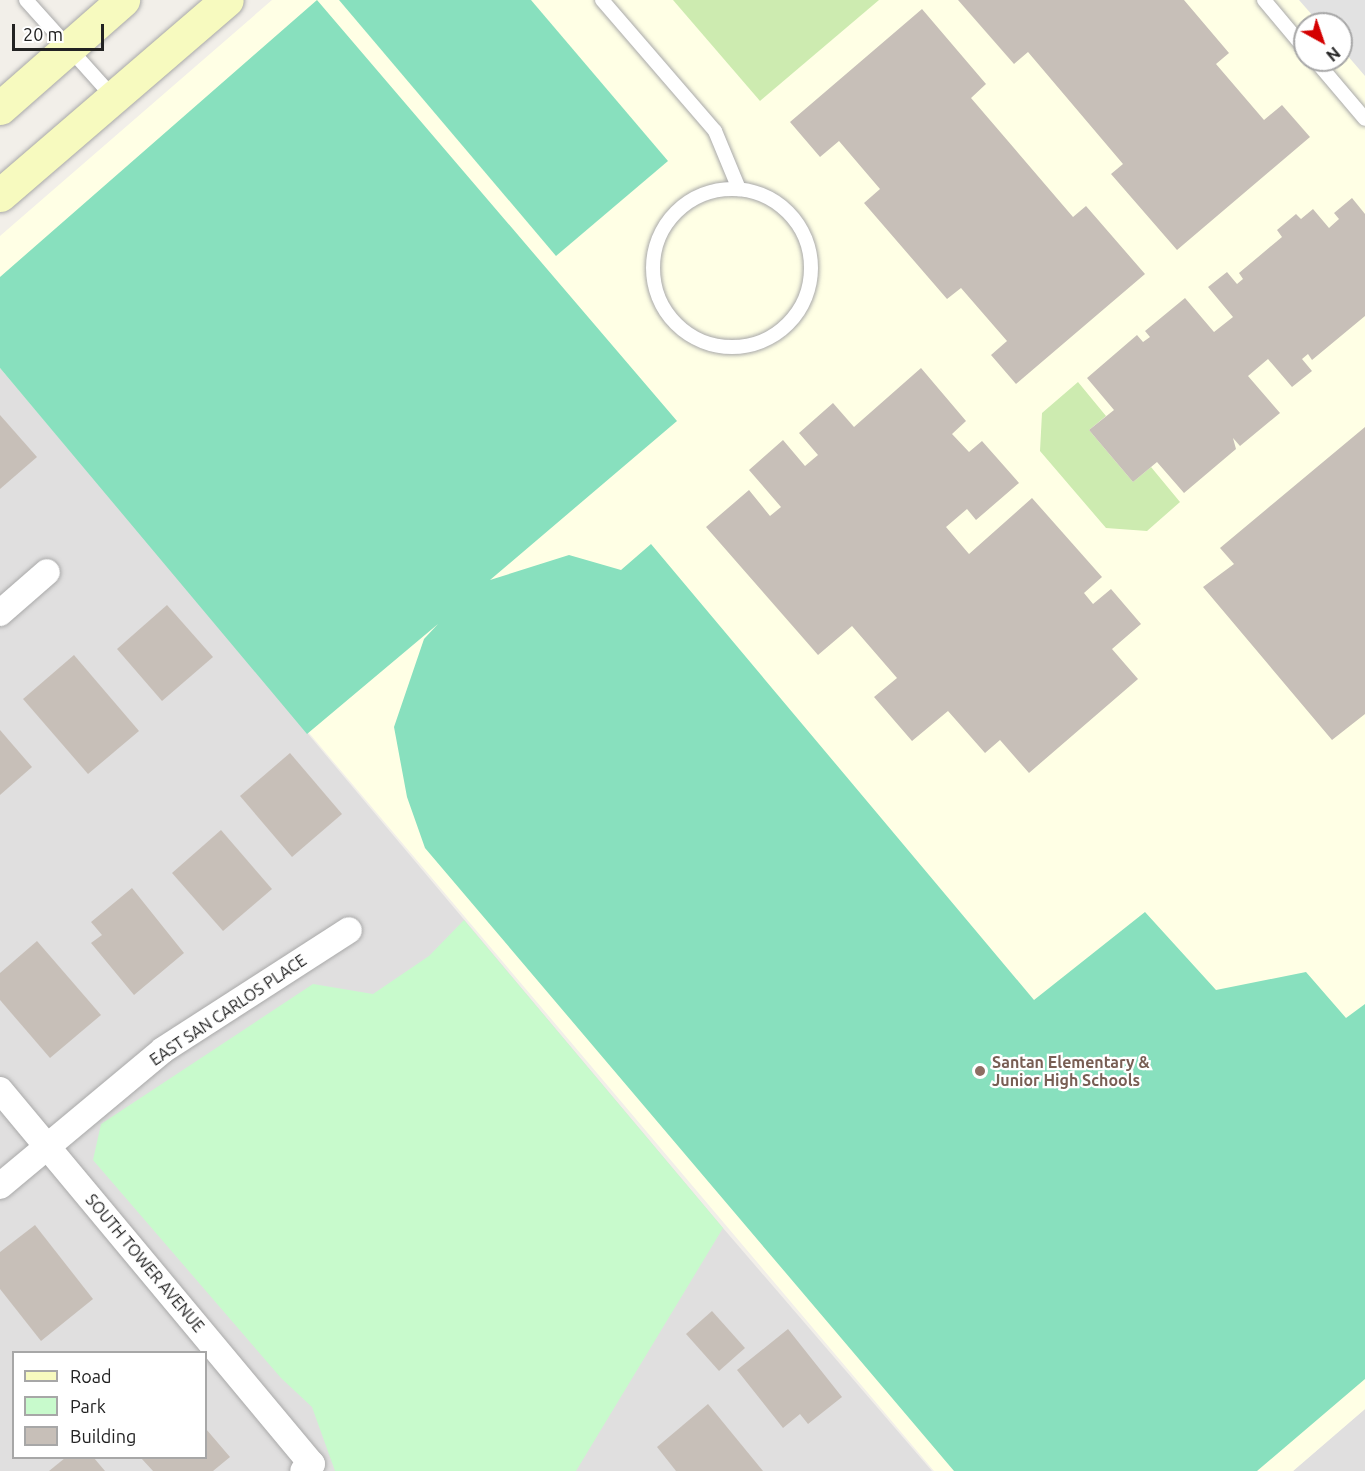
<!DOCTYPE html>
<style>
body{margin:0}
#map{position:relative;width:1365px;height:1471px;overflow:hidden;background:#f2efe9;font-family:Ubuntu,sans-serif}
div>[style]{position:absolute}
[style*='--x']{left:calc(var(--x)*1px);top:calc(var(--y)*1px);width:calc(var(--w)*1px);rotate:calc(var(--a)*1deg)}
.residential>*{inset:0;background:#e0dfdf}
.education>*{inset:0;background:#ffffe5}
.grass>*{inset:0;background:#cdebb0}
.park>*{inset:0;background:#c8facc}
.pitch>*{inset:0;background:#88e0be}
.parking>*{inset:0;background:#e2e2e2}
.building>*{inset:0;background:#c7bfb8}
.roads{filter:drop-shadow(0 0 2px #a9a9a9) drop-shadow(0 0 2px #a9a9a9)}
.lane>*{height:14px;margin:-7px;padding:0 7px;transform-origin:7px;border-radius:7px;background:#fff}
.lane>.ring{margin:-7px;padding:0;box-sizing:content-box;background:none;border:14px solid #fff;border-radius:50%}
.street>*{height:26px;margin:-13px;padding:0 13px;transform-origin:13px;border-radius:13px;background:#fff}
.secondary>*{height:33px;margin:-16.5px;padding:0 16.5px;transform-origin:16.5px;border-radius:16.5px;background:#f7fabf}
.dots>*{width:16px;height:16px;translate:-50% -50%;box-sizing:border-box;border:3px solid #fff;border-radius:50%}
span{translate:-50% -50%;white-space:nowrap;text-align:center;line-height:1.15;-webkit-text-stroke:4.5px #fff;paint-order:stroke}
.street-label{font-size:16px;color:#222}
.education-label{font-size:16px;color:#785e54;font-weight:700}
.left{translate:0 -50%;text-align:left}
.legend{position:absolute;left:12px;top:1351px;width:195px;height:108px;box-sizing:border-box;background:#fff;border:2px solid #a7a7a7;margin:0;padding:8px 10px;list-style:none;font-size:18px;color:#222}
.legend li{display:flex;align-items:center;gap:12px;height:30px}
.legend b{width:30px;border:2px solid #a7a7a7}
.north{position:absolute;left:1293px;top:12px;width:60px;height:60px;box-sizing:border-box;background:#fff;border:2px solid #a7a7a7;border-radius:50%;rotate:140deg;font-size:16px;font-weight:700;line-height:24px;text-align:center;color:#222}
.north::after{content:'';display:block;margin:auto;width:21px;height:27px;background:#d40000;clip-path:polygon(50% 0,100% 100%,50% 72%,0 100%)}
.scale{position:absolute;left:12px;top:24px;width:92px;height:27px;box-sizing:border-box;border:3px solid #222;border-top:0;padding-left:8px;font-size:18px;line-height:21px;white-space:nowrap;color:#222;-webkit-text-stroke:4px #fff;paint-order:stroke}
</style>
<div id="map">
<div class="residential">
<i style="clip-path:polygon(evenodd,0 367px,723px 1228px,932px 1471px,0 1471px,0 367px,14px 1352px,206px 1352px,206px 1458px,14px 1458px,14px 1352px)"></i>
<i style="clip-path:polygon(1365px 1409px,1365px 1471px,1293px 1471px)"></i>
</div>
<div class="education">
<i style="clip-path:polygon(evenodd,272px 0,1365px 0,1365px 1409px,1293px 1471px,934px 1471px,0 368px,0 236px,272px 0,1305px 24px,1341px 24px,1341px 60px,1305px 60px,1305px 24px)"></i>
</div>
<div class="grass">
<i style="clip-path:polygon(673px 0,879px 0,760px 101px)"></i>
<i style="clip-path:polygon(1078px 382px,1106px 416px,1089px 430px,1133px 482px,1151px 467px,1180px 502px,1147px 531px,1106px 528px,1040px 451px,1042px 413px)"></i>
</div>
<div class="park">
<i style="clip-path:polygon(464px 920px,723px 1228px,576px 1471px,335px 1471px,312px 1407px,281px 1378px,93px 1160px,101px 1124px,313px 984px,373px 994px,429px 956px)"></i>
</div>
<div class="pitch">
<i style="clip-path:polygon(317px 0,677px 421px,490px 580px,569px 555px,621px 570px,651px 544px,1034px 1000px,1145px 912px,1216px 990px,1306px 972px,1346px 1018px,1365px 1004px,1365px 1379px,1257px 1471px,954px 1471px,425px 848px,407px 797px,394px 727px,424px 639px,438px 624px,307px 734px,0 368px,0 277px)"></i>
<i style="clip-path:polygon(339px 0,531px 0,668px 161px,556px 256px)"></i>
</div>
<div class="parking">
<i style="clip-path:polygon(1299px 0,1365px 0,1365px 76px,1341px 48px,1341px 24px,1320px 24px)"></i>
</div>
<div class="building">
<i style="clip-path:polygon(958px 0,1184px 0,1229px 53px,1216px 64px,1264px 120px,1282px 105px,1310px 137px,1177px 250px,1111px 174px,1123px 164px,1028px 52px,1014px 64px)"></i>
<i style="clip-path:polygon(922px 9px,986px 84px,971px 98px,1073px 217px,1086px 206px,1145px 274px,1016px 384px,991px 355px,1007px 341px,961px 288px,947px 299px,864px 203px,880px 189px,839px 141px,820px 157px,790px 122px)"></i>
<i style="clip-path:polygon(1352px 198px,1365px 214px,1365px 316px,1312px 360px,1308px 354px,1302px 359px,1312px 371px,1292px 387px,1268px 359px,1248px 376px,1280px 413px,1240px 446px,1233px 438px,1236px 449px,1184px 493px,1157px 462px,1133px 482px,1089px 430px,1114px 410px,1087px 378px,1137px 335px,1143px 342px,1150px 337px,1145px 331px,1185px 298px,1214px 332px,1233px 317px,1208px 287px,1227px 272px,1237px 284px,1243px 279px,1239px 273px,1282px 237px,1277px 230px,1296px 214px,1301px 219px,1313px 209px,1329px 228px,1339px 219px,1334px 213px)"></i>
<i style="clip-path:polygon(921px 368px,966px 421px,952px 434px,969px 452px,982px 441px,1019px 483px,976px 520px,967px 509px,946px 527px,969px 554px,1032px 498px,1102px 577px,1084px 593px,1093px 604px,1111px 589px,1141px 624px,1112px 649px,1138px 679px,1029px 773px,1000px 740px,985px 753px,948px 711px,912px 741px,874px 697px,897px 678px,852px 626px,818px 655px,706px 527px,749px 490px,770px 516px,781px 507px,749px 470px,783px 440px,805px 466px,818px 455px,799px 433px,833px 403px,854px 427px)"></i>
<i style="clip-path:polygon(0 415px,37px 457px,0 489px)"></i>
<i style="clip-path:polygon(1365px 427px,1365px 714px,1332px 740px,1203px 587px,1234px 564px,1220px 548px)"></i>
<i style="clip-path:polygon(167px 605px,213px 657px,162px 701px,117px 649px)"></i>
<i style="clip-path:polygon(74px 655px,139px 731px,88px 774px,23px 699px)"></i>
<i style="clip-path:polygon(0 730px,32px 767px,0 795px)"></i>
<i style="clip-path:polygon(290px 753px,342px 814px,292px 857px,240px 796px)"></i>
<i style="clip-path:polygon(221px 830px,272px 889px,223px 931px,172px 873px)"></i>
<i style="clip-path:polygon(132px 888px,184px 953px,134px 995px,91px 943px,102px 935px,91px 922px)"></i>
<i style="clip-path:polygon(37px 941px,101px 1015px,50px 1058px,0 1000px,0 973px)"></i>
<i style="clip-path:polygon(35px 1225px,93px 1299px,41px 1341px,0 1289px,0 1252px)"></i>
<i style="clip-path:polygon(712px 1311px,745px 1348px,719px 1371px,686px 1334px)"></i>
<i style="clip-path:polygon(788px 1329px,842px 1397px,808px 1424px,800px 1414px,783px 1428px,737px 1370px)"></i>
<i style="clip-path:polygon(708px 1404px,763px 1471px,676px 1471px,657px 1447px)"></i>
<i style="clip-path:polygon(206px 1429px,230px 1457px,213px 1471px,153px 1471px,141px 1458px,206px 1458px)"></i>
<i style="clip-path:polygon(65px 1458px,94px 1458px,105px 1471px,49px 1471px)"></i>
</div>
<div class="roads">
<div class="lane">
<i style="--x:26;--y:0;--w:132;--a:48.1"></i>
<i style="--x:602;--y:0;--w:173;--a:49.2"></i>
<i style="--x:715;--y:131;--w:63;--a:67.5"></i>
<i style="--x:1264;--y:0;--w:64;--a:50.1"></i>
<i style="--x:1315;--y:60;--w:77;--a:49.7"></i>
<i class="ring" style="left:653px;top:189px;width:144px;height:144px"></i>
</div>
<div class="street">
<i style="--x:0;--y:613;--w:62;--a:-41.1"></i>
<i style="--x:0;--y:1090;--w:487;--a:50.2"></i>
<i style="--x:312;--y:1464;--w:11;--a:142"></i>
<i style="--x:0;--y:1186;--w:212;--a:-39.8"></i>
<i style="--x:163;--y:1050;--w:221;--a:-32.8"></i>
</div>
<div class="secondary">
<i style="--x:0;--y:108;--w:164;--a:-41.3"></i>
<i style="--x:0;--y:195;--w:299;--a:-40.7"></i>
</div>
</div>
<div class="dots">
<i style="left:980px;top:1071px;background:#8d6e63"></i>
</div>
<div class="street-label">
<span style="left:228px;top:1010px;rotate:-34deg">EAST SAN CARLOS PLACE</span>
<span style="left:145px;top:1263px;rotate:50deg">SOUTH TOWER AVENUE</span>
</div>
<div class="education-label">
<span class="left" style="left:992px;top:1071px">Santan Elementary &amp;<br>Junior High Schools</span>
</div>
<ul class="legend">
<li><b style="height:8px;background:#f7fabf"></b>Road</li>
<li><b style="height:16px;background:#c8facc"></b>Park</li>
<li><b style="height:16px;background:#c7bfb8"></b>Building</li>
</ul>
<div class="north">N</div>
<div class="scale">20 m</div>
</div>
